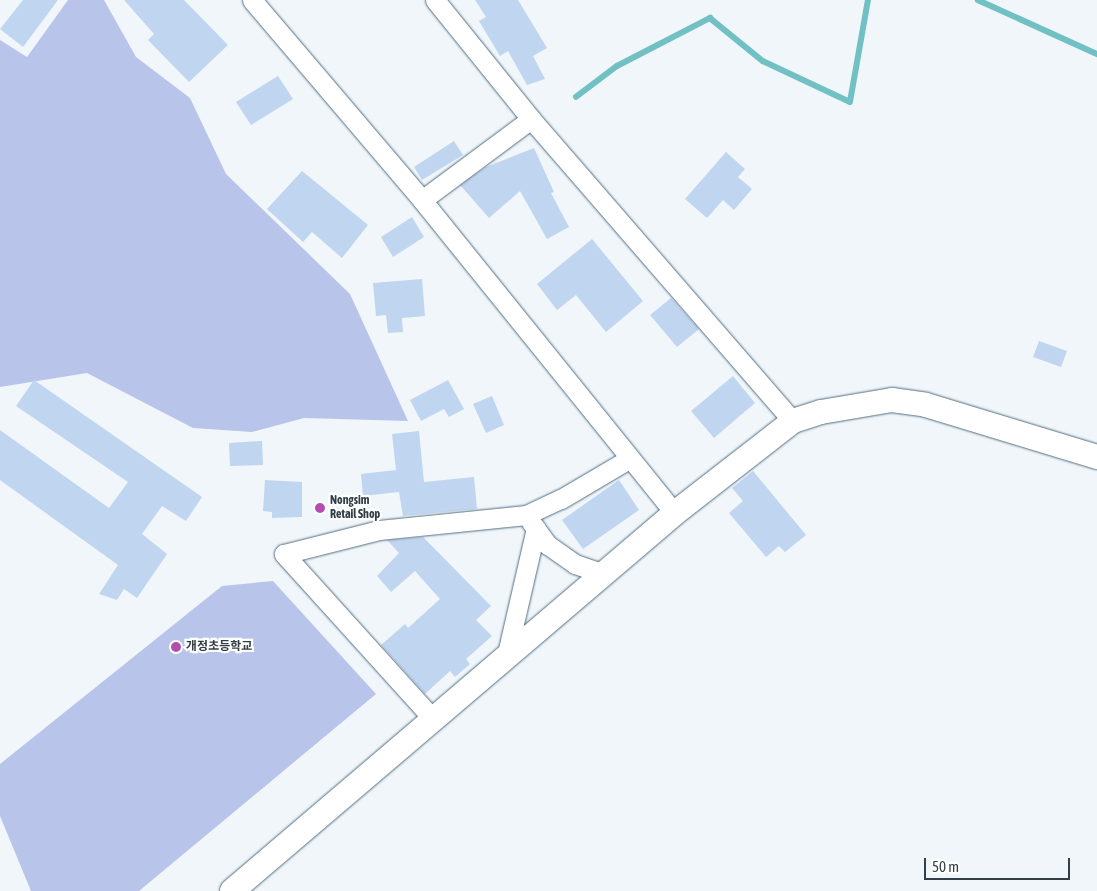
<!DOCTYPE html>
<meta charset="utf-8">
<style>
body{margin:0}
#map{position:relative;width:1097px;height:891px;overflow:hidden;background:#f0f6fa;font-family:"Asap Condensed","Noto Sans KR",sans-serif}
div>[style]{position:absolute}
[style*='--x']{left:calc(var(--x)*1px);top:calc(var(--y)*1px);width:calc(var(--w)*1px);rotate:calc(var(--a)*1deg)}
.green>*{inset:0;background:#b9c4eb}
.stream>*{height:5.5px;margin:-2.75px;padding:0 2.75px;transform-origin:2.75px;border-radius:2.75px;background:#71c0c3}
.building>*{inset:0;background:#c0d5f0}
.roads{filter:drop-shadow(0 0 1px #516e80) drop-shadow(0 0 1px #516e80)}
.minor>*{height:19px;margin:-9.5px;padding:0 9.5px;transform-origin:9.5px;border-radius:9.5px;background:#fff}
.tertiary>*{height:24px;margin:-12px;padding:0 12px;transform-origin:12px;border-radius:12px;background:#fff}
.dots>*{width:14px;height:14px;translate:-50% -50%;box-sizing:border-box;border:2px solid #fff;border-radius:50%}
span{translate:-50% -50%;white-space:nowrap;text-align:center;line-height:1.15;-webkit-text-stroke:4.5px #fff;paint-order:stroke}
.poi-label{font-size:12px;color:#323f47;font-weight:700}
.left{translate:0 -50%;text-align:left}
.scale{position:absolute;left:924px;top:858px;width:146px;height:22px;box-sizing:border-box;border:2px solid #323f47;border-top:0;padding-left:6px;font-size:15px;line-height:18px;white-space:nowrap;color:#323f47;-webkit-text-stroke:4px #fff;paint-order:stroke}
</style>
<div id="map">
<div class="green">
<i style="clip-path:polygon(68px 0,104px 0,136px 57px,190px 98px,226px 174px,350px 294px,408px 421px,304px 418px,252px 432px,193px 428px,87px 373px,0 387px,0 40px,27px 57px)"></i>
<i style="clip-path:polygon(273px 581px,376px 694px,139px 891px,31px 891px,0 816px,0 764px,222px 586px)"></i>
</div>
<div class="stream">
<i style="--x:978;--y:0;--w:131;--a:24.4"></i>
<i style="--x:576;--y:97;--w:51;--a:-37.1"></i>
<i style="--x:617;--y:66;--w:105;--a:-27.3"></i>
<i style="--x:710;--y:18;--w:68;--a:39.1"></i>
<i style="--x:763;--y:61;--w:96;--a:25.2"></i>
<i style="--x:850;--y:102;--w:104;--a:-80"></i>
</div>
<div class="building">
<i style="clip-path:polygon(23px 0,58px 0,23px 47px,0 29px)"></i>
<i style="clip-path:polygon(124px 0,184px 0,228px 45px,189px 82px,148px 40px,154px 34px)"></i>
<i style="clip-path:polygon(475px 0,518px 0,547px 48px,533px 56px,545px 79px,527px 85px,508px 51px,500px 56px,479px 21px,486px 17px)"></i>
<i style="clip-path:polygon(278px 76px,293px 99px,251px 125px,236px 102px)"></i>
<i style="clip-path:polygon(454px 141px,463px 155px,422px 180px,414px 167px)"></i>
<i style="clip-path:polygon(534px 148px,554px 192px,551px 193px,569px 227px,547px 239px,520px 191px,489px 218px,460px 185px,486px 167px)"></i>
<i style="clip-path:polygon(726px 152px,745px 169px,738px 177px,752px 189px,734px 210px,723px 200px,707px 218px,685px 199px)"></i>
<i style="clip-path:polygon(302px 171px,368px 225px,342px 258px,312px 232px,303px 242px,267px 209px)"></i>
<i style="clip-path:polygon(412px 217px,424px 237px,393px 257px,381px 237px)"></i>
<i style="clip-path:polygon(592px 239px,643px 301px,606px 332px,576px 295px,557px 310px,537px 284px)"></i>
<i style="clip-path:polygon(422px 279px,425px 316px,402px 318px,403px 332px,388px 333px,386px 315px,376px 316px,373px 283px)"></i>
<i style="clip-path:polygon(671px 298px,699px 329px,677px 347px,650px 315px)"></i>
<i style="clip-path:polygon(1039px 341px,1067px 351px,1061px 367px,1033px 357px)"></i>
<i style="clip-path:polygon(733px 376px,755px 403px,714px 438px,691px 411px)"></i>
<i style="clip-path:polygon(34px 380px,202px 497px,186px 521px,162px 506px,142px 534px,167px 554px,137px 598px,124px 589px,117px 600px,99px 594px,118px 565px,0 480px,0 430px,109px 508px,128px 482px,16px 406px)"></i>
<i style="clip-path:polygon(448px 380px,464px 409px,449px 417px,444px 409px,421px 421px,410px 400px)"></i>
<i style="clip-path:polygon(492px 396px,504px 425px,486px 433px,473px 404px)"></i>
<i style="clip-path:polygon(419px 431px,424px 482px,474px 477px,477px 509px,403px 516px,399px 492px,363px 496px,361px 474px,396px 470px,392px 434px)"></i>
<i style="clip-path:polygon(262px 441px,263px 465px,230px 466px,229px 443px)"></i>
<i style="clip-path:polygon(753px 471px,806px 535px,785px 552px,779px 546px,766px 557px,729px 513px,743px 501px,732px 488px)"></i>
<i style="clip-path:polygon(265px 480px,302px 482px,302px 517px,272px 518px,272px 512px,263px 511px)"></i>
<i style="clip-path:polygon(619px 480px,639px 510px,583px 549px,562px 520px)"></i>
<i style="clip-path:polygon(423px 537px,491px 606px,476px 620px,492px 636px,466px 659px,470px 664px,455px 677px,450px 671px,425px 694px,381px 645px,405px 624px,408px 628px,440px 599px,415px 571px,391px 592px,377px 576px,399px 553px,387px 540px)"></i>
</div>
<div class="roads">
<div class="minor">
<i style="--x:252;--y:0;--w:262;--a:49.6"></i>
<i style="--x:422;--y:200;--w:402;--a:51.1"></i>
<i style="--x:435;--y:0;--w:153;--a:51.1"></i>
<i style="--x:531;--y:119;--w:400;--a:49.1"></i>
<i style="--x:422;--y:200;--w:136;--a:-36.6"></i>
<i style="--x:531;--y:522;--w:29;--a:54"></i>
<i style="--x:548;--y:545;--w:33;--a:35"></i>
<i style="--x:575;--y:564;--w:31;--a:19"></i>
<i style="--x:506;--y:658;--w:133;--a:-77"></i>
<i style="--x:434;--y:720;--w:224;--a:-132.1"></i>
<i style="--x:284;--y:554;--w:98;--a:-14.2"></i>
<i style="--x:379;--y:530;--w:148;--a:-5.8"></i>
<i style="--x:526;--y:515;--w:38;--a:-25"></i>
<i style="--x:561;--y:499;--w:79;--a:-30.5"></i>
</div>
<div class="tertiary">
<i style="--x:232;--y:891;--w:582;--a:-40.47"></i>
<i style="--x:675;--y:513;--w:150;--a:-37.9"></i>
<i style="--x:793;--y:421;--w:29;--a:-18"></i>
<i style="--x:821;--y:412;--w:72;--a:-9.6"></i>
<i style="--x:892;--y:400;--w:34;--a:8"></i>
<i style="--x:926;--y:405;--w:179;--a:16.9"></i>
</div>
</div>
<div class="dots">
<i style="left:320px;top:508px;background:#b44db1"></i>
<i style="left:176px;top:647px;background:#b44db1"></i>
</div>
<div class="poi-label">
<span class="left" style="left:330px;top:508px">Nongsim<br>Retail Shop</span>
<span class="left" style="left:186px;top:647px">개정초등학교</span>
</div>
<div class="scale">50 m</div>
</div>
